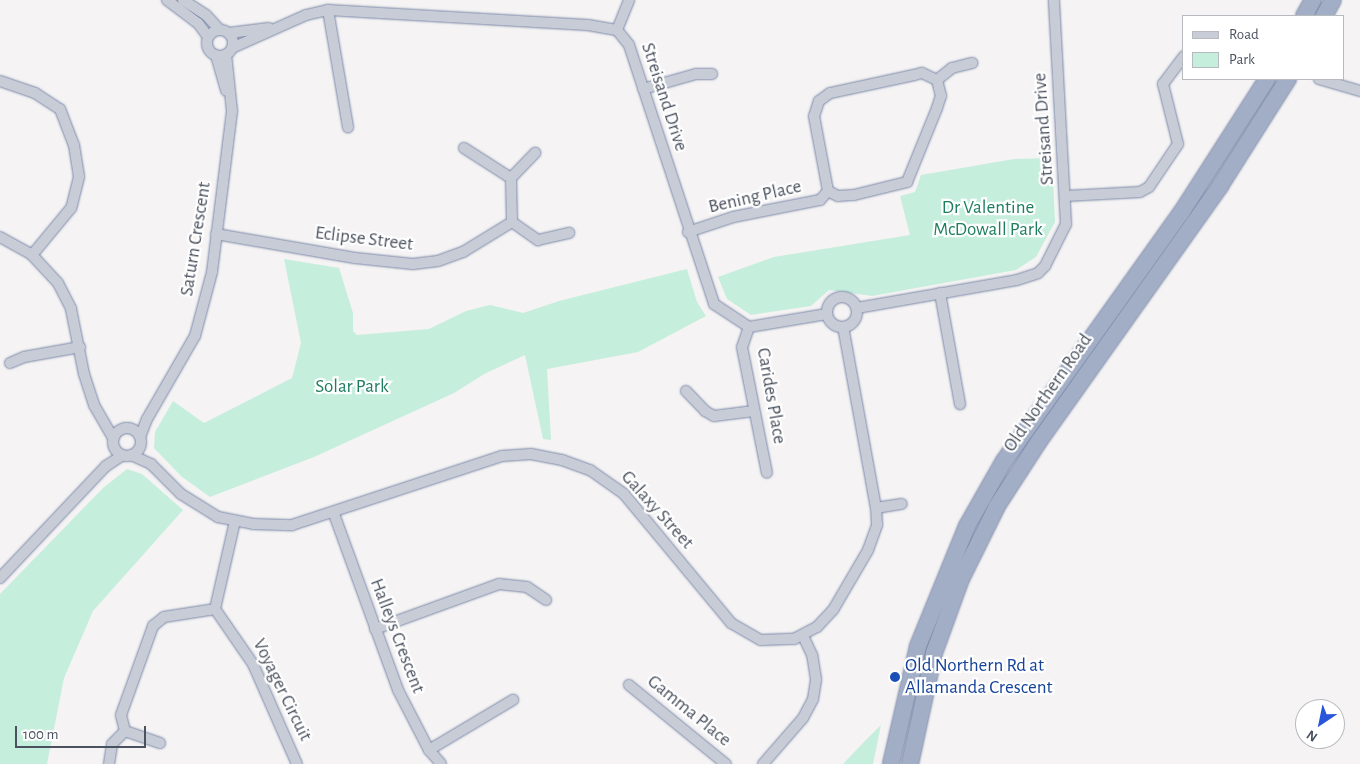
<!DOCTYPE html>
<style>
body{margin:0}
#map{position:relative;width:1360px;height:764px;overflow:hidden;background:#f5f3f3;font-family:"Alegreya Sans",sans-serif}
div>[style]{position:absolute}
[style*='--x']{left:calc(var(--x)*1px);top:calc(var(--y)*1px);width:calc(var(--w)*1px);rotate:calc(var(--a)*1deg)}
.green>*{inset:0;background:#c6eedd}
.roads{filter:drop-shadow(0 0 1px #7a88a9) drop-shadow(0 0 1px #7a88a9)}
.minor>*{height:10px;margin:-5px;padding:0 5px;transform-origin:5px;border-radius:5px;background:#c8ccd6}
.minor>.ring{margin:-5px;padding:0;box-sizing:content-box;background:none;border:10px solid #c8ccd6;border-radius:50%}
.trunk>*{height:16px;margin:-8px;padding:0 8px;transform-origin:8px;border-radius:8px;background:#a2adc6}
.dots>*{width:14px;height:14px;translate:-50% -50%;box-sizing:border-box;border:2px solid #fff;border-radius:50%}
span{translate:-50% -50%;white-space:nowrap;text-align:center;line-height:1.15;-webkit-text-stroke:4.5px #fff;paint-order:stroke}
.street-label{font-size:19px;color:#4b525f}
.park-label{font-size:19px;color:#1f7e60}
.transit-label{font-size:19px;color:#164399}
.left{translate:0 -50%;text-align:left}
.legend{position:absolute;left:1182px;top:15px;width:162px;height:65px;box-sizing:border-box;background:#fff;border:1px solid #b7babf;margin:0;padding:6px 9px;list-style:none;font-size:15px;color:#4b525f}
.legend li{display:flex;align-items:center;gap:10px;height:25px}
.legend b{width:25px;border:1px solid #b7babf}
.north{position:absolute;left:1295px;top:699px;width:50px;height:50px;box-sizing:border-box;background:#fff;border:1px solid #b7babf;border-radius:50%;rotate:214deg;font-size:14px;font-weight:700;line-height:20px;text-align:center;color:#4b525f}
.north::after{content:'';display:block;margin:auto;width:18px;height:22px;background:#2855d9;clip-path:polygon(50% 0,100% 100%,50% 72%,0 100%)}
.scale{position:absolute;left:15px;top:726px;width:131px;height:22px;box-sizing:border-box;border:2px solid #4b525f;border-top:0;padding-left:6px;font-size:15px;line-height:18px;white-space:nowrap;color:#4b525f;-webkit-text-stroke:4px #fff;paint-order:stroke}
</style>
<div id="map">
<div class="green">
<i style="clip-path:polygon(1052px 158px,1055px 222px,1036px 257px,1016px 270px,872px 296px,829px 290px,811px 306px,751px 315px,727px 299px,718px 277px,774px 257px,910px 235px,900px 196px,915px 192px,921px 175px,1014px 159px)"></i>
<i style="clip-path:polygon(284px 259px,339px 268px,353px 313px,353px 331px,357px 335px,429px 329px,466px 311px,490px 305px,523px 313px,559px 301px,687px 269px,697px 302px,706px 316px,638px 352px,547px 369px,551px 440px,543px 439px,525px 355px,486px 373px,454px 393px,314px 457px,210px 497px,181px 476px,154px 448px,155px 432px,173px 401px,204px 423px,292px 378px,301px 343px)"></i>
<i style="clip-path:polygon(127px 469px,142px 474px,183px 510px,93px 611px,64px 678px,47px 764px,0 764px,0 594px,103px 488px)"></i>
<i style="clip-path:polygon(881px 725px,873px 764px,843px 764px,862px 744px)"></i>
</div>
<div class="roads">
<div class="minor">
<i style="--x:167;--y:0;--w:39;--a:37"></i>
<i style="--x:198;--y:23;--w:17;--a:54"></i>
<i style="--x:183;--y:0;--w:27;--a:33"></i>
<i style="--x:206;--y:15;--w:19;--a:47"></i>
<i style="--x:328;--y:10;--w:119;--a:80.3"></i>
<i class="ring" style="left:207px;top:30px;width:16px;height:16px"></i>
<i style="--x:617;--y:30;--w:32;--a:-68"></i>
<i style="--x:229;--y:33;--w:40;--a:-7.1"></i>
<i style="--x:232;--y:48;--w:81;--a:-24"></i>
<i style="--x:306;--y:15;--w:23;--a:-13"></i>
<i style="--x:328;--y:10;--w:260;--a:3.3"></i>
<i style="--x:588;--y:25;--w:29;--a:10"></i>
<i style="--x:617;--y:30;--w:19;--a:51"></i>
<i style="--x:629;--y:45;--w:273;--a:71.8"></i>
<i style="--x:714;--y:304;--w:42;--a:33.3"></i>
<i style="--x:749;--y:327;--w:79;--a:-9.5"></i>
<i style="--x:216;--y:55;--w:37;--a:74"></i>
<i style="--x:1319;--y:79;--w:43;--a:16.3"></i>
<i style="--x:937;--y:80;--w:19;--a:-39"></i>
<i style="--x:952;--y:68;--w:21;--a:-14"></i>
<i style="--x:0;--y:81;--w:37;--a:19"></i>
<i style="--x:35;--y:93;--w:30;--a:33"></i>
<i style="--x:60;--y:109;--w:39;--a:69"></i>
<i style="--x:74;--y:145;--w:32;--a:81"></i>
<i style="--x:79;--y:177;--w:32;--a:104"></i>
<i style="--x:71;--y:208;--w:61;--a:129.7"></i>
<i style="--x:643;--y:89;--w:55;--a:-15.8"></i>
<i style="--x:696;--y:74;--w:16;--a:0"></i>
<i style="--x:464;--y:148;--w:56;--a:32.6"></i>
<i style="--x:1066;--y:196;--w:74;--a:-3.1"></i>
<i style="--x:1140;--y:192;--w:10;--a:-29"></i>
<i style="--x:1149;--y:187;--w:52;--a:-56"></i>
<i style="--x:1178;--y:144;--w:62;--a:-104"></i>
<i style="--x:1163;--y:84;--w:35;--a:-53"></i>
<i style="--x:512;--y:222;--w:44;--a:-91.3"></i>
<i style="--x:511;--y:178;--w:35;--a:-46"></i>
<i style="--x:512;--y:222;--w:32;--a:35"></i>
<i style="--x:538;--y:240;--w:32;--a:-13"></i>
<i style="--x:688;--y:232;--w:47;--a:-18.4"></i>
<i style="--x:733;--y:217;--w:89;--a:-11.1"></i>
<i style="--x:820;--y:200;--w:12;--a:-48"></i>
<i style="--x:828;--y:191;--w:11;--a:27"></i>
<i style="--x:838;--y:196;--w:16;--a:-4"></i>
<i style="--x:854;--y:195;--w:55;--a:-13.8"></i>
<i style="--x:907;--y:182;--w:80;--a:-67.9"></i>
<i style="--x:937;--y:108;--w:13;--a:-72"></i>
<i style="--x:941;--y:96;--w:16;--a:-104"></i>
<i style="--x:937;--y:80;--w:17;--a:-155"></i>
<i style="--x:922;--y:73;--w:8;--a:166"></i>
<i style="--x:914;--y:75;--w:86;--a:167.9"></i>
<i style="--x:830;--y:93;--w:14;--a:144"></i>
<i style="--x:819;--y:101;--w:16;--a:108"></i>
<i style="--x:814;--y:116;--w:76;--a:79.4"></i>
<i style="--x:216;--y:234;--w:141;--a:9.8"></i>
<i style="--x:355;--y:258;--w:58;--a:5.9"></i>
<i style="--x:413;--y:264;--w:25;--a:-7"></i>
<i style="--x:438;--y:261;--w:27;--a:-20"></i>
<i style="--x:463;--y:252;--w:57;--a:-31.5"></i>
<i style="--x:0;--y:237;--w:37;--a:29"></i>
<i style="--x:32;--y:255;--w:38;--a:47"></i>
<i style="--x:58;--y:283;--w:29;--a:63"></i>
<i style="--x:71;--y:309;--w:66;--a:78.7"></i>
<i style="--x:84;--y:374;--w:33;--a:72"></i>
<i style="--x:94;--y:405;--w:39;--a:60"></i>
<i style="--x:940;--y:293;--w:113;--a:79.8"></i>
<i class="ring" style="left:827px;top:297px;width:20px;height:20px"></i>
<i style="--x:857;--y:308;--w:162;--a:-9.9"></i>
<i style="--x:1017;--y:280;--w:22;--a:-18"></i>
<i style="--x:1038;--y:273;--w:10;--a:-45"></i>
<i style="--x:1045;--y:266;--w:47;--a:-63.4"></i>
<i style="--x:1066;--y:224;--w:224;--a:-93.1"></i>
<i style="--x:749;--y:327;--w:21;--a:109"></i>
<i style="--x:742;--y:347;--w:128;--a:78.8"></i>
<i style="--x:10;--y:363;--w:15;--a:-23"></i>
<i style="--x:24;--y:357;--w:57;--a:-10.1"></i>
<i style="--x:686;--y:391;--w:28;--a:46"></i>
<i style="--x:705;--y:411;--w:10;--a:29"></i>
<i style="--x:714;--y:416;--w:40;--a:-7.1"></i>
<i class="ring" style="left:113px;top:428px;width:18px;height:18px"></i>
<i style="--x:140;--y:437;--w:19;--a:-69"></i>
<i style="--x:147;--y:419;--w:96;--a:-60"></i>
<i style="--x:195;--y:336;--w:66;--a:-75.1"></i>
<i style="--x:212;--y:272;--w:162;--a:-82.9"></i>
<i style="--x:232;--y:111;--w:57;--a:-96"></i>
<i style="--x:131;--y:455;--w:22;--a:24"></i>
<i style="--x:151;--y:464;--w:42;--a:45"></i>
<i style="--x:181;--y:494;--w:44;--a:31.9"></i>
<i style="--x:218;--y:517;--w:37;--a:11"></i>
<i style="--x:254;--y:524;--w:38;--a:2"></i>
<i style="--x:292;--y:525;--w:221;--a:-18.2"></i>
<i style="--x:502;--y:456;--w:29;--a:-4"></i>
<i style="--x:531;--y:454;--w:32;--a:11"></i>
<i style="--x:562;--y:460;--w:30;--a:20"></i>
<i style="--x:590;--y:470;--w:42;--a:35.2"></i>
<i style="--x:624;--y:494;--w:168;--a:50.3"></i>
<i style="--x:731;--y:623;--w:34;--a:30"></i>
<i style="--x:761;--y:640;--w:33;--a:-2"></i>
<i style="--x:794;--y:639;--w:26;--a:-28"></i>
<i style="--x:817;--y:627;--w:23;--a:-47"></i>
<i style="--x:833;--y:610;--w:69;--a:-59.7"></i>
<i style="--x:868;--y:550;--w:27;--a:-70"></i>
<i style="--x:877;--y:525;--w:17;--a:-93"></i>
<i style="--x:876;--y:508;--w:184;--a:-100.3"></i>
<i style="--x:876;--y:508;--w:26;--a:-9"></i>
<i style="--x:334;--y:514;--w:187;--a:70"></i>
<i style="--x:398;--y:690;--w:68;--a:62.7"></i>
<i style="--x:429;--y:750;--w:18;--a:49"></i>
<i style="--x:0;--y:578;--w:154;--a:-46.6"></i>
<i style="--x:106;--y:466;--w:20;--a:-33"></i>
<i style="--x:215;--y:609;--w:67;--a:55.4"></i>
<i style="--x:253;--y:664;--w:109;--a:66.3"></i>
<i style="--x:215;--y:609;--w:90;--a:-77.2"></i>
<i style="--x:375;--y:629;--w:132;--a:-19.9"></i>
<i style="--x:499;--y:584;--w:28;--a:6"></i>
<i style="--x:527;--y:587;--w:23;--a:34"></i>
<i style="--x:629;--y:685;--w:125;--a:39.2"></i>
<i style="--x:125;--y:731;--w:37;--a:19"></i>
<i style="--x:429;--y:750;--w:98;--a:-30.8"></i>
<i style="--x:109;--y:764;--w:20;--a:-81"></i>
<i style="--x:112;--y:744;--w:18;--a:-45"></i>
<i style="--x:125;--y:731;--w:16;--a:-104"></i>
<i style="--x:121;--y:715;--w:95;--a:-70.2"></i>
<i style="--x:153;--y:626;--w:14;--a:-39"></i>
<i style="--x:164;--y:617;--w:52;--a:-8.9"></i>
<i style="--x:763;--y:764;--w:61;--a:-49"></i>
<i style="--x:803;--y:718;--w:21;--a:-62"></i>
<i style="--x:813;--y:699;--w:20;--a:-81"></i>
<i style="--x:816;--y:679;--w:24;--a:-99"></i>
<i style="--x:812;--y:655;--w:21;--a:-115"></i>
</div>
<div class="trunk">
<i style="--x:1304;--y:16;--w:18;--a:-61"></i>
<i style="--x:1324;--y:16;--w:18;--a:-61"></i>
<i style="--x:891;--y:764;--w:121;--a:-77.1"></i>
<i style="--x:918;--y:646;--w:130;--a:-67.8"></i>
<i style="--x:967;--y:526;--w:75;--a:-60.4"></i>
<i style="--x:1004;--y:461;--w:305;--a:-54.5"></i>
<i style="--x:1181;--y:213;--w:159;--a:-57.3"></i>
<i style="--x:910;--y:764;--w:114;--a:-77.8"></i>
<i style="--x:934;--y:653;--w:79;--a:-70"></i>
<i style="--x:961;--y:579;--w:81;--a:-63.7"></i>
<i style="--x:997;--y:506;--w:77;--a:-57.1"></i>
<i style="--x:1039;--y:441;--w:313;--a:-54.6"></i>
<i style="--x:1220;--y:186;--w:127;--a:-57.6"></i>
</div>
</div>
<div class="dots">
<i style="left:895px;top:677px;background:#1a4fb4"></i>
</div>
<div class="street-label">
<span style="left:664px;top:97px;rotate:72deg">Streisand Drive</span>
<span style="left:1044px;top:129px;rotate:-94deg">Streisand Drive</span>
<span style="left:755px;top:197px;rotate:-13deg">Bening Place</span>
<span style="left:196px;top:239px;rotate:-81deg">Saturn Crescent</span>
<span style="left:364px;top:239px;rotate:7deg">Eclipse Street</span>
<span style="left:1048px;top:393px;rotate:-55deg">Old Northern Road</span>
<span style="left:771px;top:396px;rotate:80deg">Carides Place</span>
<span style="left:657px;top:510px;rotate:48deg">Galaxy Street</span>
<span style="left:397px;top:636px;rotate:69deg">Halleys Crescent</span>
<span style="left:282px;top:690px;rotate:64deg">Voyager Circuit</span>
<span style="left:689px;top:711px;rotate:39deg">Gamma Place</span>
</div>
<div class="park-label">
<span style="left:988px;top:219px">Dr Valentine<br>McDowall Park</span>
<span style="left:352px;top:387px">Solar Park</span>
</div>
<div class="transit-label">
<span class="left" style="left:905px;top:677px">Old Northern Rd at<br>Allamanda Crescent</span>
</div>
<ul class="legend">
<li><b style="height:6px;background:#c8ccd6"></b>Road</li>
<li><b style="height:14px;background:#c6eedd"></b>Park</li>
</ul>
<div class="north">N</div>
<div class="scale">100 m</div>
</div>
